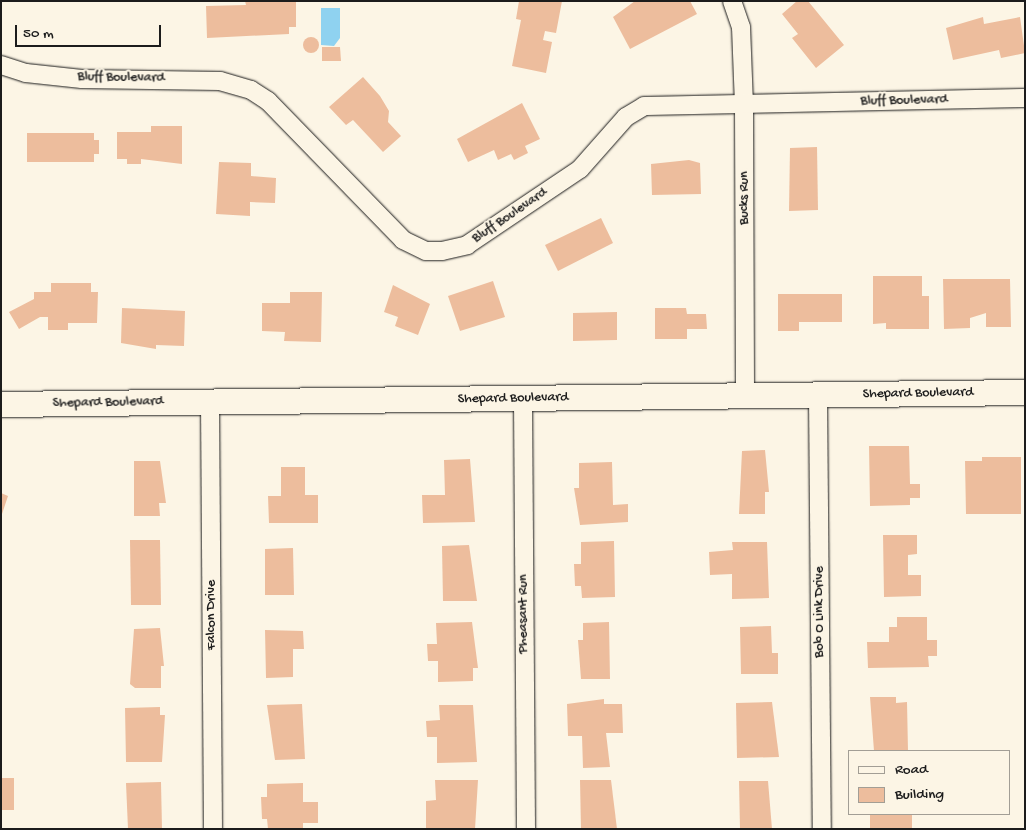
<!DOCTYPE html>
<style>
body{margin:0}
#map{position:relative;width:1026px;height:830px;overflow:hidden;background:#fcf5e5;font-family:"Gochi Hand",sans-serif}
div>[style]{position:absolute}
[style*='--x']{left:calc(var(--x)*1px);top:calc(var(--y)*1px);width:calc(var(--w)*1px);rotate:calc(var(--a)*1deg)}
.water>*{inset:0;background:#8fd2f0}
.building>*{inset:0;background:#edbd9d}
.round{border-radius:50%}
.roads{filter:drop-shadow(0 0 1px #1c1c1c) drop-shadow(0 0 1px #1c1c1c)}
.street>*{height:18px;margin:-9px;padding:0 9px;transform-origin:9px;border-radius:9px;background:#fcf5e5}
.secondary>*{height:25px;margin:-12.5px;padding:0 12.5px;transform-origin:12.5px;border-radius:12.5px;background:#fcf5e5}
span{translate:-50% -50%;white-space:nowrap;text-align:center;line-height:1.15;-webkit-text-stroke:4px #fcf5e5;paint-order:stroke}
.street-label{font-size:14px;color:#1c1c1c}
.frame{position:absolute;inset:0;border:2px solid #1c1c1c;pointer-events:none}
.legend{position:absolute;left:848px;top:750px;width:162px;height:65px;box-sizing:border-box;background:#fcf5e5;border:1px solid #a29e95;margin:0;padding:6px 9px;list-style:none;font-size:15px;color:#1c1c1c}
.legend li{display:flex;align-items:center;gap:10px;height:25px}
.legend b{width:25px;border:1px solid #a29e95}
.scale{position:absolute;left:15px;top:25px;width:146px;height:22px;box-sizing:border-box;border:2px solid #1c1c1c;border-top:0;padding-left:6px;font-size:15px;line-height:18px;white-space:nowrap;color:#1c1c1c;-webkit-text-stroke:4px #fcf5e5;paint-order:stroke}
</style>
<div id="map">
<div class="water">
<i style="clip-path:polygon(321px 8px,340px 8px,340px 38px,334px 46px,321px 45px)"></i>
</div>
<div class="building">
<i style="clip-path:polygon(245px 1px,296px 1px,296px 27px,289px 27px,289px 34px,207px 38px,206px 6px,246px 5px)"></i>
<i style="clip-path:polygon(519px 1px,562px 1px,556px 33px,545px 31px,543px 40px,552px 42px,546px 73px,512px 66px,521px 20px,516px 19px)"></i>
<i style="clip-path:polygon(635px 1px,690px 1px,697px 14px,630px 49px,613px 17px)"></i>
<i style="clip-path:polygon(797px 1px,808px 1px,844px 45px,816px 68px,792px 38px,798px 34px,782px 14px)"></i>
<i style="clip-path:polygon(983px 17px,984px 24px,1020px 17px,1025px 53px,1001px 58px,999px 50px,953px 60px,946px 28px)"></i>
<i class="round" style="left:303px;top:37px;width:16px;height:16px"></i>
<i style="clip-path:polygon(322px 47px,340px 47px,341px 61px,322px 61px)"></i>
<i style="clip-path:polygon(363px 77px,380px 96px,389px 111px,388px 122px,401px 136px,383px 152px,353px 120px,346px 125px,329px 107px)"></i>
<i style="clip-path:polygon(522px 103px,540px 139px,525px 146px,528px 153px,514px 160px,511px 154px,498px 160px,494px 150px,468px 162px,457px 139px)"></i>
<i style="clip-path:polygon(151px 126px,182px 126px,182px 164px,141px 159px,141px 164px,127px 164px,127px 159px,117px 159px,117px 132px,151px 132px)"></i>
<i style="clip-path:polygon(27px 133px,94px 133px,94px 140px,99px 140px,99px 154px,94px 154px,94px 162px,27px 162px)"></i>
<i style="clip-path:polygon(817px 147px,818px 210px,789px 211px,790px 148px)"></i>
<i style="clip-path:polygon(689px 160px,700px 163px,701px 194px,652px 195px,651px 164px)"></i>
<i style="clip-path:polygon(219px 162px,251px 163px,251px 176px,276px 178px,275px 203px,250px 202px,250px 216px,216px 214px)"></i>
<i style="clip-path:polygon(601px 218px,613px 243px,558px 271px,545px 245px)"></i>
<i style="clip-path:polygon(873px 276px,922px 276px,922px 296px,929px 296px,929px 329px,886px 329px,886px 323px,873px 324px)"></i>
<i style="clip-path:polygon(943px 279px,1010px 279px,1011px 327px,986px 327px,986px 313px,970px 318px,970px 328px,944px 329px)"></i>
<i style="clip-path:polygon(493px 281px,505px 317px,460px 331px,448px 296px)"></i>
<i style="clip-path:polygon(51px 283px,91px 283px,91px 292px,98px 292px,97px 323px,68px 323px,68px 330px,48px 330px,48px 317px,40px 317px,19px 329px,9px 312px,34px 299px,34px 292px,51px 292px)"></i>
<i style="clip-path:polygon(393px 285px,430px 304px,418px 335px,395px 326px,398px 317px,384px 312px)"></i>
<i style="clip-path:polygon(290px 292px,322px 292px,321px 342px,284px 341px,285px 332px,262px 331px,262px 303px,290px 303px)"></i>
<i style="clip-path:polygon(778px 294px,842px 294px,842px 322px,799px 322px,799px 331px,778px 331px)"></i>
<i style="clip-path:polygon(122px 308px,185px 311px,184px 346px,156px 345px,156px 349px,121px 343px)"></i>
<i style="clip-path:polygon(655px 308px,686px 308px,687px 314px,706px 314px,707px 329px,687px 329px,687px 339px,655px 339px)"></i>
<i style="clip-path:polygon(617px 312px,617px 340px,573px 341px,573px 313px)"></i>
<i style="clip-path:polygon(869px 446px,909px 446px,910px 484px,920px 484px,920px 498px,910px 498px,910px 505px,870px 506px)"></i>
<i style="clip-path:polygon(765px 450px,769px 492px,765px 492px,765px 514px,739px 514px,742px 451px)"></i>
<i style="clip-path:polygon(982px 457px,1021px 457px,1021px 514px,966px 514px,965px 461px,982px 461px)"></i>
<i style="clip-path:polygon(470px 459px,475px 522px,423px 523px,422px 495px,445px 495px,444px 460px)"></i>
<i style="clip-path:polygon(134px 461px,160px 461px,166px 503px,159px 503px,160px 516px,134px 516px)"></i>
<i style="clip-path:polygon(612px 462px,613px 505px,628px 504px,628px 522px,580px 525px,574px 488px,579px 488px,579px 463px)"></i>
<i style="clip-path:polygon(281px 467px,305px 467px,305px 495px,318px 495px,318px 523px,269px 523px,268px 496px,281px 496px)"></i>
<i style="clip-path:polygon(1px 493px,8px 496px,2px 514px,1px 514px)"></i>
<i style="clip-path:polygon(883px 535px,917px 535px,917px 554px,908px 555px,908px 575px,921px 575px,921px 596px,884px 597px)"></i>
<i style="clip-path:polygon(130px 540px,160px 540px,161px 605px,131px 605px)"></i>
<i style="clip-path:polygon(614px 541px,615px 597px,582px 598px,581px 586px,575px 586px,574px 564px,581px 564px,581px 542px)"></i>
<i style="clip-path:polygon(732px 542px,767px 542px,769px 598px,732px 599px,732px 574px,710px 575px,709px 552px,733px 550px)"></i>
<i style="clip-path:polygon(469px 545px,477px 601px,443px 601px,442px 546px)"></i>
<i style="clip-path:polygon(293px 548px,294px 595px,265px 595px,265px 549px)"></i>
<i style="clip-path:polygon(897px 617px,927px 617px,927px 640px,937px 640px,937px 656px,928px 656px,929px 667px,868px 668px,867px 642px,889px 642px,889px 627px,897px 627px)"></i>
<i style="clip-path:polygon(472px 622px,478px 668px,473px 668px,473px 681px,438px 682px,438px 661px,428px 661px,427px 644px,437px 644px,436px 623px)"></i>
<i style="clip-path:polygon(609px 622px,610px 679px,581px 679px,578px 640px,583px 640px,583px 623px)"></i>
<i style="clip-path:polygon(771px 626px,772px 653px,778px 653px,778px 674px,741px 674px,740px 627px)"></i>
<i style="clip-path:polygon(160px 628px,164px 666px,161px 666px,161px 688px,135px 688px,130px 684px,134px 629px)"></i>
<i style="clip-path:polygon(265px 630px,303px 631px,304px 649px,293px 649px,293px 677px,266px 678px)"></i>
<i style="clip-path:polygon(870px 697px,896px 697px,896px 703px,907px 702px,908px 751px,874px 751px)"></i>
<i style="clip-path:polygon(604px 699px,604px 704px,622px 704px,623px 733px,606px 733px,610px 767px,583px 768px,582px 736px,568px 736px,567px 704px)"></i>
<i style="clip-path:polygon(772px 702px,779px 757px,737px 758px,736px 703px)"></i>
<i style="clip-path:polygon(302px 704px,305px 759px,275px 760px,267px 705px)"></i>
<i style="clip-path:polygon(439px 705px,473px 705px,477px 762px,437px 763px,437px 737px,427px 737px,426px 721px,440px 720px)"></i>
<i style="clip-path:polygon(160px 707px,160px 715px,165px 715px,162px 762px,126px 762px,125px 708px)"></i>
<i style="clip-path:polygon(1px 778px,14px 778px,14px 810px,1px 810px)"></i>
<i style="clip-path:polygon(435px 780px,478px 780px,475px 829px,426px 829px,426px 801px,436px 800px)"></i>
<i style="clip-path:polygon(580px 780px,611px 780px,617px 829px,581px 829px)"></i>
<i style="clip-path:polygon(739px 781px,768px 781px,772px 829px,740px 829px)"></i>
<i style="clip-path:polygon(161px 782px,162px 829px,128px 829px,126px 783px)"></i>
<i style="clip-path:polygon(303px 783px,303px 802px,318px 802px,318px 823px,303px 823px,303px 829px,268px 829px,267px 819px,262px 819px,261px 797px,267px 797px,267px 784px)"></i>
<i style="clip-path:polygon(870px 814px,912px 814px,912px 829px,870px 829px)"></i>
</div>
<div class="roads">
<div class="street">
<i style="--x:732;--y:1;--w:28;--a:71"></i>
<i style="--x:741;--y:27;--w:77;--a:87.8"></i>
<i style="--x:744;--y:104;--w:292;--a:89.8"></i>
<i style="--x:1;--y:65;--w:26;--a:18"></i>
<i style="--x:26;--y:73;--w:56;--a:6.1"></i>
<i style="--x:82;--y:79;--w:138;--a:0.8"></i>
<i style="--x:220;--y:81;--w:32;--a:16"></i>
<i style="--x:251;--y:90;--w:20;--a:33"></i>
<i style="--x:268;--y:101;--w:194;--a:45.8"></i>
<i style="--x:403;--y:240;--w:25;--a:26"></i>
<i style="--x:426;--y:251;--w:16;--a:0"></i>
<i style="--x:442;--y:251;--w:26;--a:-13"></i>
<i style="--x:467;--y:245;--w:136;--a:-33.9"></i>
<i style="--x:580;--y:169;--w:69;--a:-48.5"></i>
<i style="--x:626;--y:117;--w:21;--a:-31"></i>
<i style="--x:644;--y:106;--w:381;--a:-1.2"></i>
<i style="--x:818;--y:395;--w:434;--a:89.5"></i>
<i style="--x:523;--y:399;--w:430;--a:89.6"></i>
<i style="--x:210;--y:401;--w:428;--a:89.6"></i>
</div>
<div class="secondary">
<i style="--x:1;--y:404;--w:1024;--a:-0.67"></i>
</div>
</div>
<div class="street-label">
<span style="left:121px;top:78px;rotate:1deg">Bluff Boulevard</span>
<span style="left:904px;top:101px;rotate:-1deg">Bluff Boulevard</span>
<span style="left:745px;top:198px;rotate:-90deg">Bucks Run</span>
<span style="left:510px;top:216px;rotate:-34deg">Bluff Boulevard</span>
<span style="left:918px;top:394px;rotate:-1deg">Shepard Boulevard</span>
<span style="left:513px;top:399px;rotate:-1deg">Shepard Boulevard</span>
<span style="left:108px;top:403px;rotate:-1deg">Shepard Boulevard</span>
<span style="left:820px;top:612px;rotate:-90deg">Bob O Link Drive</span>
<span style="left:524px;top:614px;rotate:-90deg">Pheasant Run</span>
<span style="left:212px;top:615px;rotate:-90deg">Falcon Drive</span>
</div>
<div class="frame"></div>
<ul class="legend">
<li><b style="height:6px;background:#fcf5e5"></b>Road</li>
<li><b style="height:14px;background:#edbd9d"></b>Building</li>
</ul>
<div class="scale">50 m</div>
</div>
